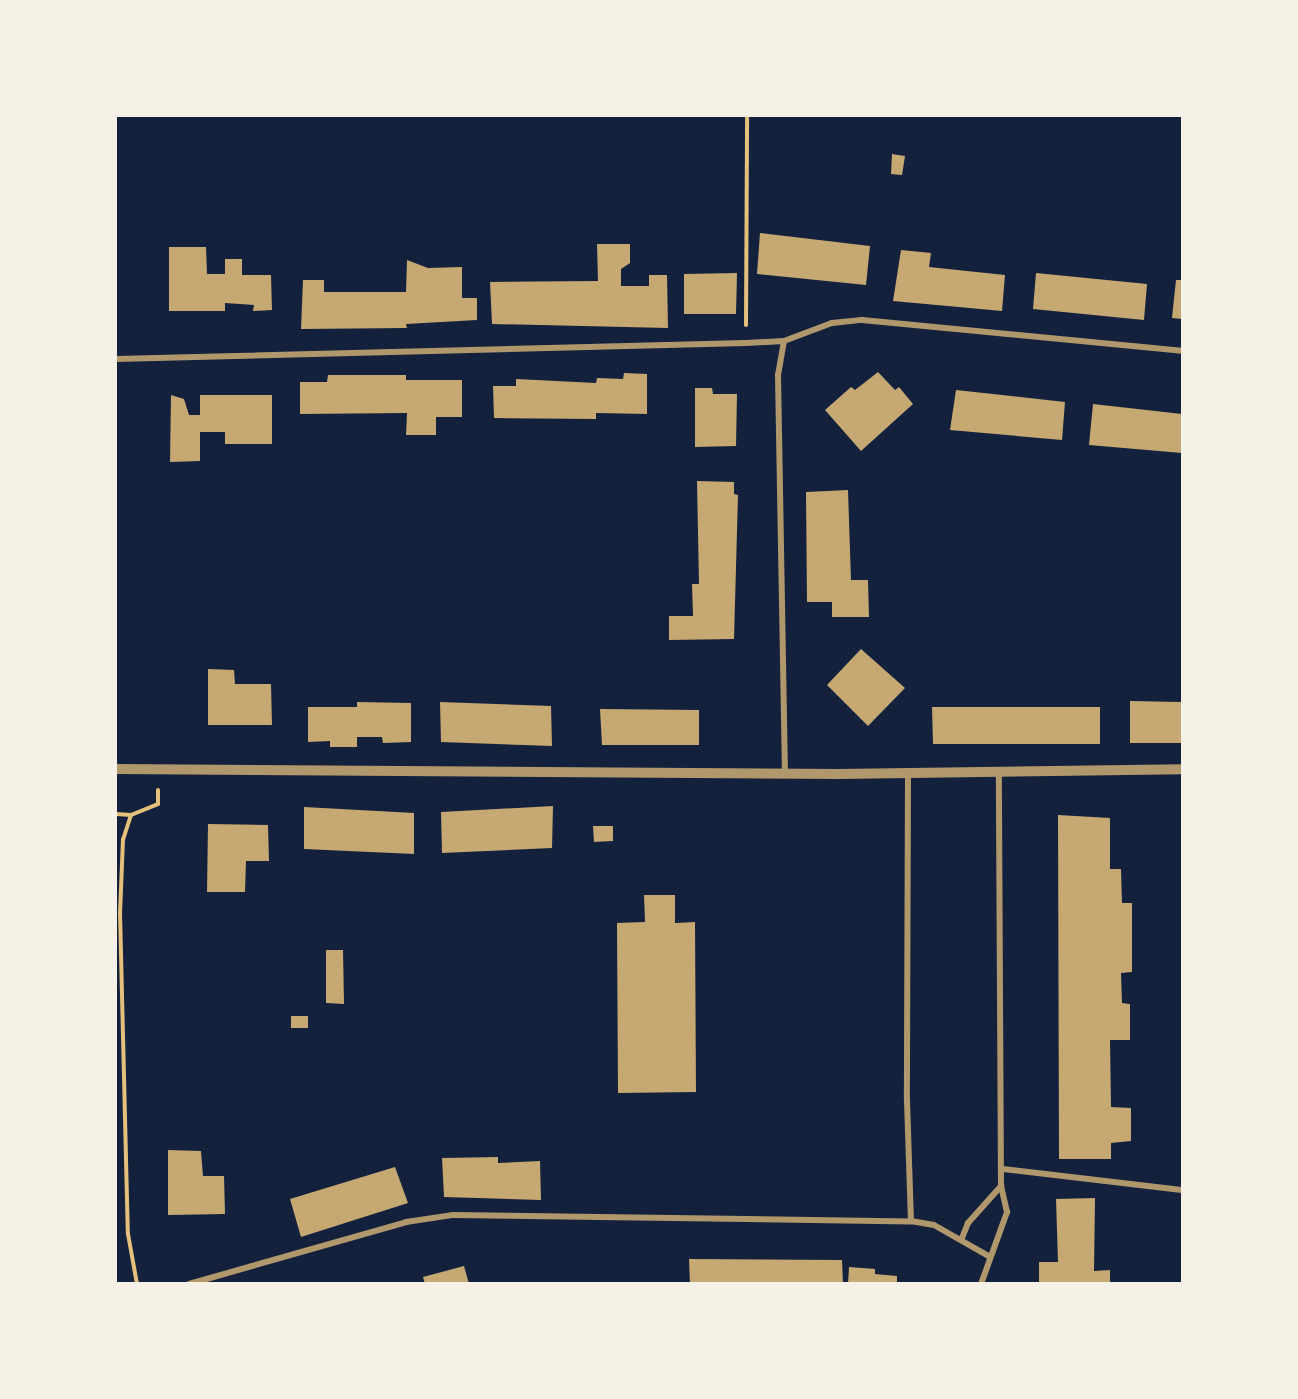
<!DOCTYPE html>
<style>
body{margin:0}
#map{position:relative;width:1298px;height:1399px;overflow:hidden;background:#14213d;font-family:"DejaVu Sans",sans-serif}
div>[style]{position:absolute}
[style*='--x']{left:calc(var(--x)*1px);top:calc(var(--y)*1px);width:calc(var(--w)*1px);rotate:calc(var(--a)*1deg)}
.building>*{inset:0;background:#c6a872}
.path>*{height:4px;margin:-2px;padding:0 2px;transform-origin:2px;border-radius:2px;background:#e5c07b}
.minor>*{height:6px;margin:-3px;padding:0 3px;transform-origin:3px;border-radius:3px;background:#b1986c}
.tertiary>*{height:10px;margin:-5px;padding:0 5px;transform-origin:5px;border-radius:5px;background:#b1986c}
span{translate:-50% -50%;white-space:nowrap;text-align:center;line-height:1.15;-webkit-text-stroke:5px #f6f1e7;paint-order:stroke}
.frame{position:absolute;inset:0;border:117px solid #f6f1e7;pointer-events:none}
</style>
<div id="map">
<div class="building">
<i style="clip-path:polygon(892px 154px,905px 156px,902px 175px,891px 174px)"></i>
<i style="clip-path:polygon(760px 233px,870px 246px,866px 285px,757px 274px)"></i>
<i style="clip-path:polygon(597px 244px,630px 244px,630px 263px,621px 269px,621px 286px,649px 286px,649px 275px,667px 275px,668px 328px,492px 324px,490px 282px,598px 281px)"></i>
<i style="clip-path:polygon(169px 247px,206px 247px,207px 274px,225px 274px,225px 259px,242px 259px,242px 275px,271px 275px,272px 310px,253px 311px,254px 305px,225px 303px,225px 311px,169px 311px)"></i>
<i style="clip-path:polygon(901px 250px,931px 253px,929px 267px,1005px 275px,1002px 311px,893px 301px)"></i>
<i style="clip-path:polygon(407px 260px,428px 268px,462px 267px,462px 298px,477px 298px,477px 320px,406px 324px,407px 328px,301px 329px,303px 280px,324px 280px,324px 292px,406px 292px)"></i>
<i style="clip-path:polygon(737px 273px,736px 314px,684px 314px,684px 274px)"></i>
<i style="clip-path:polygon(1036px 273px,1147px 284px,1144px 320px,1033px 309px)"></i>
<i style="clip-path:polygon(1176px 280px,1182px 280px,1182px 319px,1172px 318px)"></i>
<i style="clip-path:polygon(878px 372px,895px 390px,899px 387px,913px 404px,861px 451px,825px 410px,851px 387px,855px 390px)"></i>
<i style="clip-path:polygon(624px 373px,647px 374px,647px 414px,596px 413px,596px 419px,494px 418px,493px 386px,516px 386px,516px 379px,596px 383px,597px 378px,623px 379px)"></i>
<i style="clip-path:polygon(328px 375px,406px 375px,406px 380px,462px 380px,462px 417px,436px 417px,436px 435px,406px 435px,407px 413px,300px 414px,300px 382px,327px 382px)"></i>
<i style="clip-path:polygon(695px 388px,712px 388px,713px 394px,737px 394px,736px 446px,695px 447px)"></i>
<i style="clip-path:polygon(956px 390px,1065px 402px,1062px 440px,950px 430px)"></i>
<i style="clip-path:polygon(171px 395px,184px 399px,189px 415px,200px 415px,200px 395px,272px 395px,272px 444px,225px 444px,225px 432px,200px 432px,200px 461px,170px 462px)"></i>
<i style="clip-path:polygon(1093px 404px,1182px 414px,1182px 453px,1089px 445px)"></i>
<i style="clip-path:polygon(697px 481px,734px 482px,734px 494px,738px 495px,734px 639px,669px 640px,669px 616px,693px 616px,692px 584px,699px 584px)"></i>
<i style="clip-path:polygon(848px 490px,851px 580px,868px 580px,869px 617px,832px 617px,832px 602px,807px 602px,806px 492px)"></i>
<i style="clip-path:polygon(861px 649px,905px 688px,868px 726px,827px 685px)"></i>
<i style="clip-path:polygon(208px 669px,234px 670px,235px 684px,271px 684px,272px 725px,208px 725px)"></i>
<i style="clip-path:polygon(1130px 701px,1182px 702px,1182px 743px,1130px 743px)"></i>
<i style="clip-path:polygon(357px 702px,411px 703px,411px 742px,383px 743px,382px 737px,357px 737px,357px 747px,330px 747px,330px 741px,308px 742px,308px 707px,357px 707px)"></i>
<i style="clip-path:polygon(440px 702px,551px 706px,552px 746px,441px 742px)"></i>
<i style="clip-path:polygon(932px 707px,1100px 707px,1100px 744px,933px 744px)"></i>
<i style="clip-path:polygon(600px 709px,699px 710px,699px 745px,602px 745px)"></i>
<i style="clip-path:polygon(553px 806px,552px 848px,442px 853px,441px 812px)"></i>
<i style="clip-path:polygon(304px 807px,414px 813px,414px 854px,304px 849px)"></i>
<i style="clip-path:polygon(1058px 815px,1110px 818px,1110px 869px,1121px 869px,1122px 903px,1132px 903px,1132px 972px,1121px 973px,1122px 1003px,1130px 1004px,1130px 1040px,1110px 1040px,1111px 1107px,1131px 1108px,1131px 1141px,1111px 1143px,1111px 1159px,1059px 1159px)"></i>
<i style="clip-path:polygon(208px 824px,268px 825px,269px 861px,246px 861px,245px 892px,207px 892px)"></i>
<i style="clip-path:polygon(593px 826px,613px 826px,613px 841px,594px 842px)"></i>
<i style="clip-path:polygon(644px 895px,675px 895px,675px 923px,695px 922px,696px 1092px,618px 1093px,617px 923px,645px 922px)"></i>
<i style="clip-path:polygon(326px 950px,343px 950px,344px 1004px,326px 1003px)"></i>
<i style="clip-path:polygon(291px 1016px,308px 1016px,308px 1028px,291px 1028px)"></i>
<i style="clip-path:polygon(168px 1150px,201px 1151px,203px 1176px,224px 1176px,225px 1214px,168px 1215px)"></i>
<i style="clip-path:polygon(498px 1157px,498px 1163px,540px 1161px,541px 1200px,444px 1197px,442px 1158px)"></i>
<i style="clip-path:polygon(395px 1167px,408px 1203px,301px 1237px,290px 1199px)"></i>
<i style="clip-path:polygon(1095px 1198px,1094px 1271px,1110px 1270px,1110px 1284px,1039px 1284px,1039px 1262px,1058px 1262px,1056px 1199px)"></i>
<i style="clip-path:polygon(689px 1259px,842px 1260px,843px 1284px,690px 1284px)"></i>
<i style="clip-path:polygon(464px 1266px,469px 1284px,425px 1284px,423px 1277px)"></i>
<i style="clip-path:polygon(849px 1267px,875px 1269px,875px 1274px,897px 1276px,897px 1284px,848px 1284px)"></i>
</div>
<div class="path">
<i style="--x:746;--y:325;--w:209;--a:-89.7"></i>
<i style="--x:116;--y:814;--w:15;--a:4"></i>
<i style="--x:131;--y:815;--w:29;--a:-22"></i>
<i style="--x:158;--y:804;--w:14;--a:-90"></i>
<i style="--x:131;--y:815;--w:25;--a:108"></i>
<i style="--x:123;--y:839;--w:74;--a:92.3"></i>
<i style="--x:120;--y:913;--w:321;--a:88.6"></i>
<i style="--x:128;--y:1234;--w:51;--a:79.8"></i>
</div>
<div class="minor">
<i style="--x:784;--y:341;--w:35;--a:100"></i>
<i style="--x:778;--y:375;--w:399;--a:89"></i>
<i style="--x:116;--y:359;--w:630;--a:-1.45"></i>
<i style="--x:746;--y:343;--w:38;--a:-3"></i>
<i style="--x:784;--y:341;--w:51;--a:-20.6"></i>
<i style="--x:832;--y:323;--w:30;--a:-6"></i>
<i style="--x:862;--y:320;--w:321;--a:5.5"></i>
<i style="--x:908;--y:773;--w:328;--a:90.2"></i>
<i style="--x:907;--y:1101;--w:120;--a:88.1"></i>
<i style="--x:1003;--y:1169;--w:180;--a:6.7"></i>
<i style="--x:962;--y:1238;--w:16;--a:-68"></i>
<i style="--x:968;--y:1223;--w:50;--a:-48.3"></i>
<i style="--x:189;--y:1284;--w:226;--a:-15.9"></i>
<i style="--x:406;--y:1222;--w:48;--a:-8.5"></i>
<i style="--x:453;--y:1215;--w:458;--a:0.8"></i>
<i style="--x:911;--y:1221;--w:23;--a:10"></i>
<i style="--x:934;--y:1225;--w:64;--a:29.7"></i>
<i style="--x:981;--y:1284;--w:77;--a:-70.1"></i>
<i style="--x:1007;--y:1212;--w:27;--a:-103"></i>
<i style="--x:1001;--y:1186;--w:415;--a:-90.3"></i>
</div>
<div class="tertiary">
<i style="--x:116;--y:769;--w:723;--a:0.4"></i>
<i style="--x:839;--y:774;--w:343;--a:-0.8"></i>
</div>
<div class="frame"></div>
</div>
